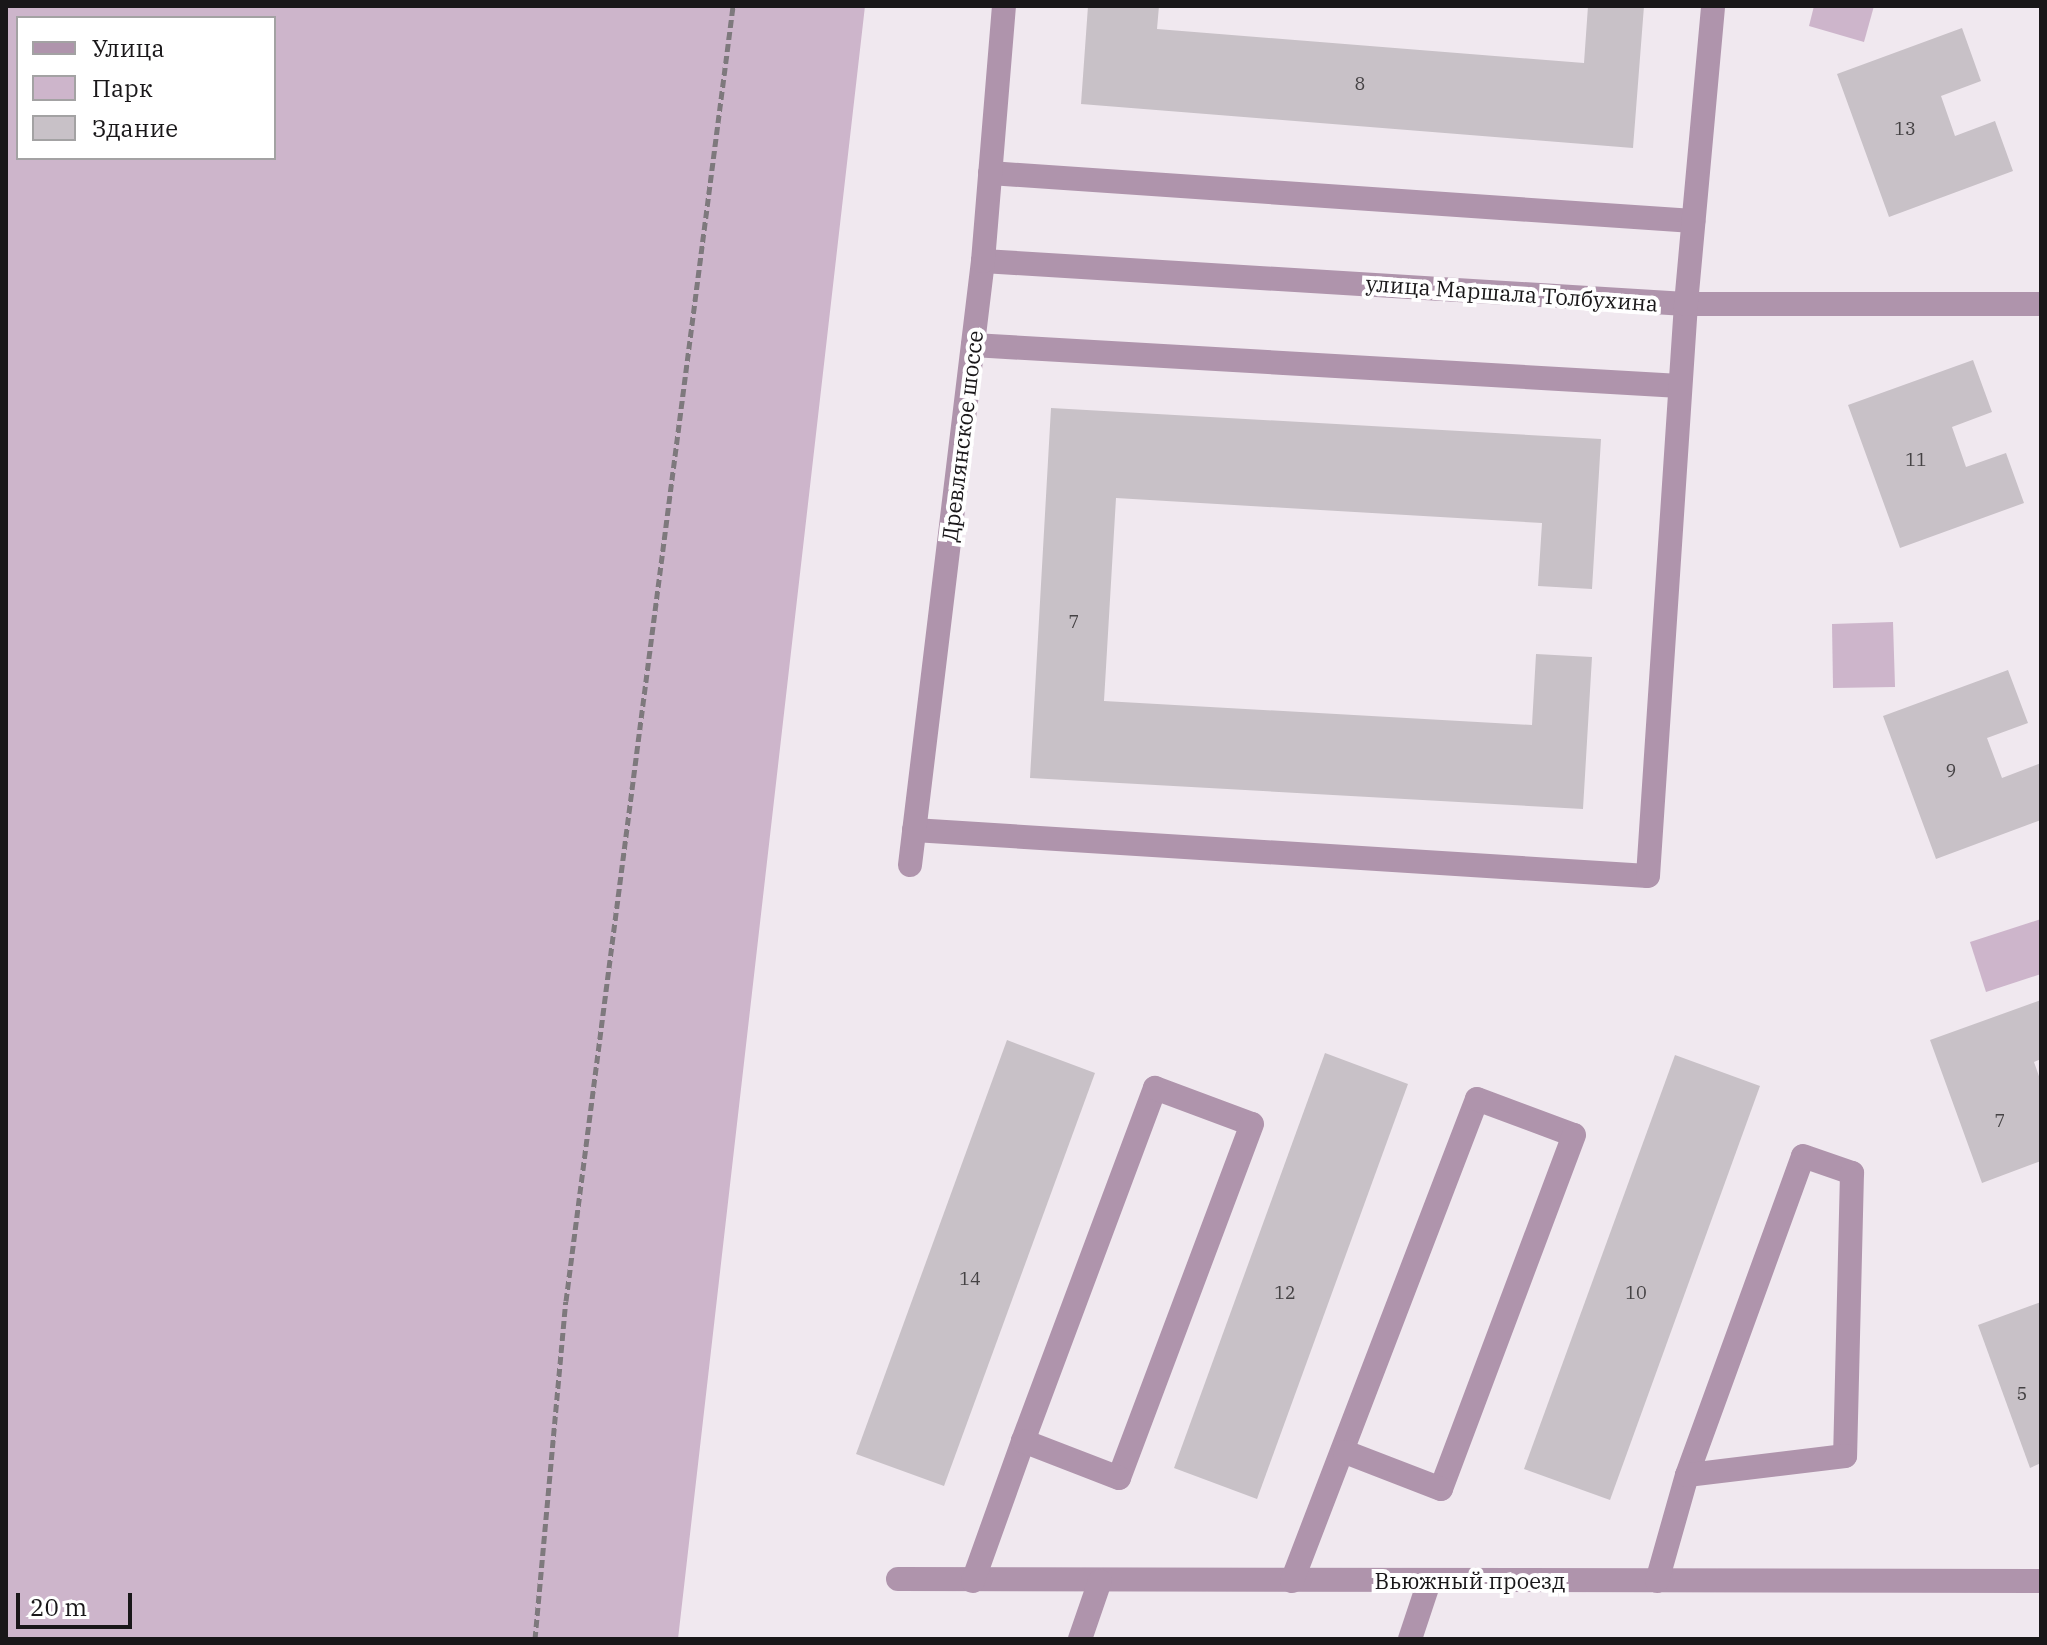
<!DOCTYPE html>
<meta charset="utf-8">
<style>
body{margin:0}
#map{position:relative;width:2047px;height:1645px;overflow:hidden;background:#f0e8ef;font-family:"IBM Plex Serif",serif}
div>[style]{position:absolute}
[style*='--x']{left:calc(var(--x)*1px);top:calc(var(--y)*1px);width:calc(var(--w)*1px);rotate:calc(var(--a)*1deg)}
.green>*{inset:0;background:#cdb5cb}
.building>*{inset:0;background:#c8c1c7}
.path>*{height:5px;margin-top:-2.5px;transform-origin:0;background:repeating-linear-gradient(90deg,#7e797d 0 8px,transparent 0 12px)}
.minor>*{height:24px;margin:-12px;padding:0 12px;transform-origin:12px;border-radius:12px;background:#af94ac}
span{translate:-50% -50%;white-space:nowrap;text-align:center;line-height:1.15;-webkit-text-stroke:8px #fff;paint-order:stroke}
.number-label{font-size:18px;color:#454244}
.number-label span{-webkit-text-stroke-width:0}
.street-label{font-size:22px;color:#191719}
.frame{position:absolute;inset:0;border:8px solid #191719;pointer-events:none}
.legend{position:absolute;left:16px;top:16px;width:260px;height:144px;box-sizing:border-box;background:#fff;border:2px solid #a3a2a3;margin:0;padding:10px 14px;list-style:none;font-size:24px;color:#191719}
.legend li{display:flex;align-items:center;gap:16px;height:40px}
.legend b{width:40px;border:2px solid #a3a2a3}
.scale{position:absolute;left:16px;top:1593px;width:116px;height:36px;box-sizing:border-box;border:4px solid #191719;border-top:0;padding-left:10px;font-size:24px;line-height:28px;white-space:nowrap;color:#191719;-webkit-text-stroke:6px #fff;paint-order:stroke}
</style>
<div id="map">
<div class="green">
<i style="clip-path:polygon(evenodd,6px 6px,865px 6px,678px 1639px,6px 1639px,6px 6px,18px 18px,274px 18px,274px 158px,18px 158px,18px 18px)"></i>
<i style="clip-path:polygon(1814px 6px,1874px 6px,1864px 42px,1809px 26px)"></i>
<i style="clip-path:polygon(1893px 622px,1895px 687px,1833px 688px,1832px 624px)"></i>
<i style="clip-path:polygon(2041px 919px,2041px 974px,1986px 992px,1970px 942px)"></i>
</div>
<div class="building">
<i style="clip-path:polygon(1088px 6px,1159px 6px,1157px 29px,1584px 63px,1588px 6px,1644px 6px,1633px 148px,1081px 104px)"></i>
<i style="clip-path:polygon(1962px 28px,1981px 81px,1941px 96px,1955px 136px,1995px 121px,2013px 171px,1889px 217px,1837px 74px)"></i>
<i style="clip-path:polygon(1973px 360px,1992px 412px,1952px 427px,1966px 467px,2006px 453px,2024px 503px,1900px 548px,1848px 405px)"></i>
<i style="clip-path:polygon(1051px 408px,1601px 439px,1592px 589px,1538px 586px,1542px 523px,1116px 498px,1104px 701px,1532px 725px,1536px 654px,1592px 657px,1583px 809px,1030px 778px)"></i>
<i style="clip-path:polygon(2008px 670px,2028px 723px,1987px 738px,2002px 778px,2041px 763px,2041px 820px,1936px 859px,1883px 716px)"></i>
<i style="clip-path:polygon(2041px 1000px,2041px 1059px,2034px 1062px,2041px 1082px,2041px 1161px,1982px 1183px,1930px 1040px)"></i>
<i style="clip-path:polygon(1007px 1040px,1095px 1073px,944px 1486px,856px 1454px)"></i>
<i style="clip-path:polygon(1325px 1053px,1408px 1084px,1257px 1499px,1174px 1468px)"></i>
<i style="clip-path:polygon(1675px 1055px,1760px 1086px,1610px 1500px,1524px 1469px)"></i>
<i style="clip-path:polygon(2041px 1302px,2041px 1463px,2030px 1468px,1978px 1325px)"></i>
</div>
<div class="path">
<i style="--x:535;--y:1639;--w:339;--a:-84.8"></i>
<i style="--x:566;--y:1301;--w:1306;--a:-82.65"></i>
</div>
<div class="minor">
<i style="--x:990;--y:173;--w:705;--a:3.91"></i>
<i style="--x:983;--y:261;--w:704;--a:3.5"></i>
<i style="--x:1686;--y:304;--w:355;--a:0"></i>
<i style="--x:973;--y:345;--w:708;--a:3.32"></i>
<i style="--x:914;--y:830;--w:735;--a:3.59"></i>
<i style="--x:1648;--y:876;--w:573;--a:-86.2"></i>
<i style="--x:1686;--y:304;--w:299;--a:-84.8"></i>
<i style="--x:910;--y:865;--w:608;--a:-83.11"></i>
<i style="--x:983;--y:261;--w:256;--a:-85.3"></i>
<i style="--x:898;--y:1579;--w:1143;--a:0.1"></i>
<i style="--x:973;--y:1581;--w:149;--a:-70.3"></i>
<i style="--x:1023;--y:1441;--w:377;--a:-69.5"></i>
<i style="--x:1155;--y:1088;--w:103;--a:20.4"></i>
<i style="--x:1252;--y:1124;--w:378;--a:110.6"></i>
<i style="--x:1119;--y:1478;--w:103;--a:-158.9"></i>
<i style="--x:1292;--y:1581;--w:516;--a:-69"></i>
<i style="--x:1477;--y:1099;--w:103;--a:20.4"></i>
<i style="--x:1574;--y:1135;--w:378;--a:110.6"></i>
<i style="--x:1441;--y:1489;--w:103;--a:-158.9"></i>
<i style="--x:1657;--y:1581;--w:110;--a:-74.2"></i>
<i style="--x:1687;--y:1475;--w:339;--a:-70"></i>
<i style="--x:1803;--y:1156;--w:52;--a:19.1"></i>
<i style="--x:1852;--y:1173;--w:283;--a:91.4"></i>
<i style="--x:1845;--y:1456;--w:159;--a:173.1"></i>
<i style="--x:1080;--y:1639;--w:61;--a:-71"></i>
<i style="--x:1410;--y:1639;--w:60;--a:-71.6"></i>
</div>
<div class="number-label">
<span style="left:1360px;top:84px">8</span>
<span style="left:1905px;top:129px">13</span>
<span style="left:1916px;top:460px">11</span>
<span style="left:1074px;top:622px">7</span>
<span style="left:1951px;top:771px">9</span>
<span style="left:2000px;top:1121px">7</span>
<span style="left:970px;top:1279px">14</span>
<span style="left:1285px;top:1293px">12</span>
<span style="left:1636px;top:1293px">10</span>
<span style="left:2022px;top:1394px">5</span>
</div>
<div class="street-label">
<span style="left:1512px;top:293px;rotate:4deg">улица Маршала Толбухина</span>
<span style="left:962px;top:436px;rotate:-83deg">Древлянское шоссе</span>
<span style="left:1470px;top:1581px">Вьюжный проезд</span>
</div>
<div class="frame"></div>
<ul class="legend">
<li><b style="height:10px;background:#af94ac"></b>Улица</li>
<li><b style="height:22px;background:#cdb5cb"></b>Парк</li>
<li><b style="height:22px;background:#c8c1c7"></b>Здание</li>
</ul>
<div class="scale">20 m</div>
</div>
